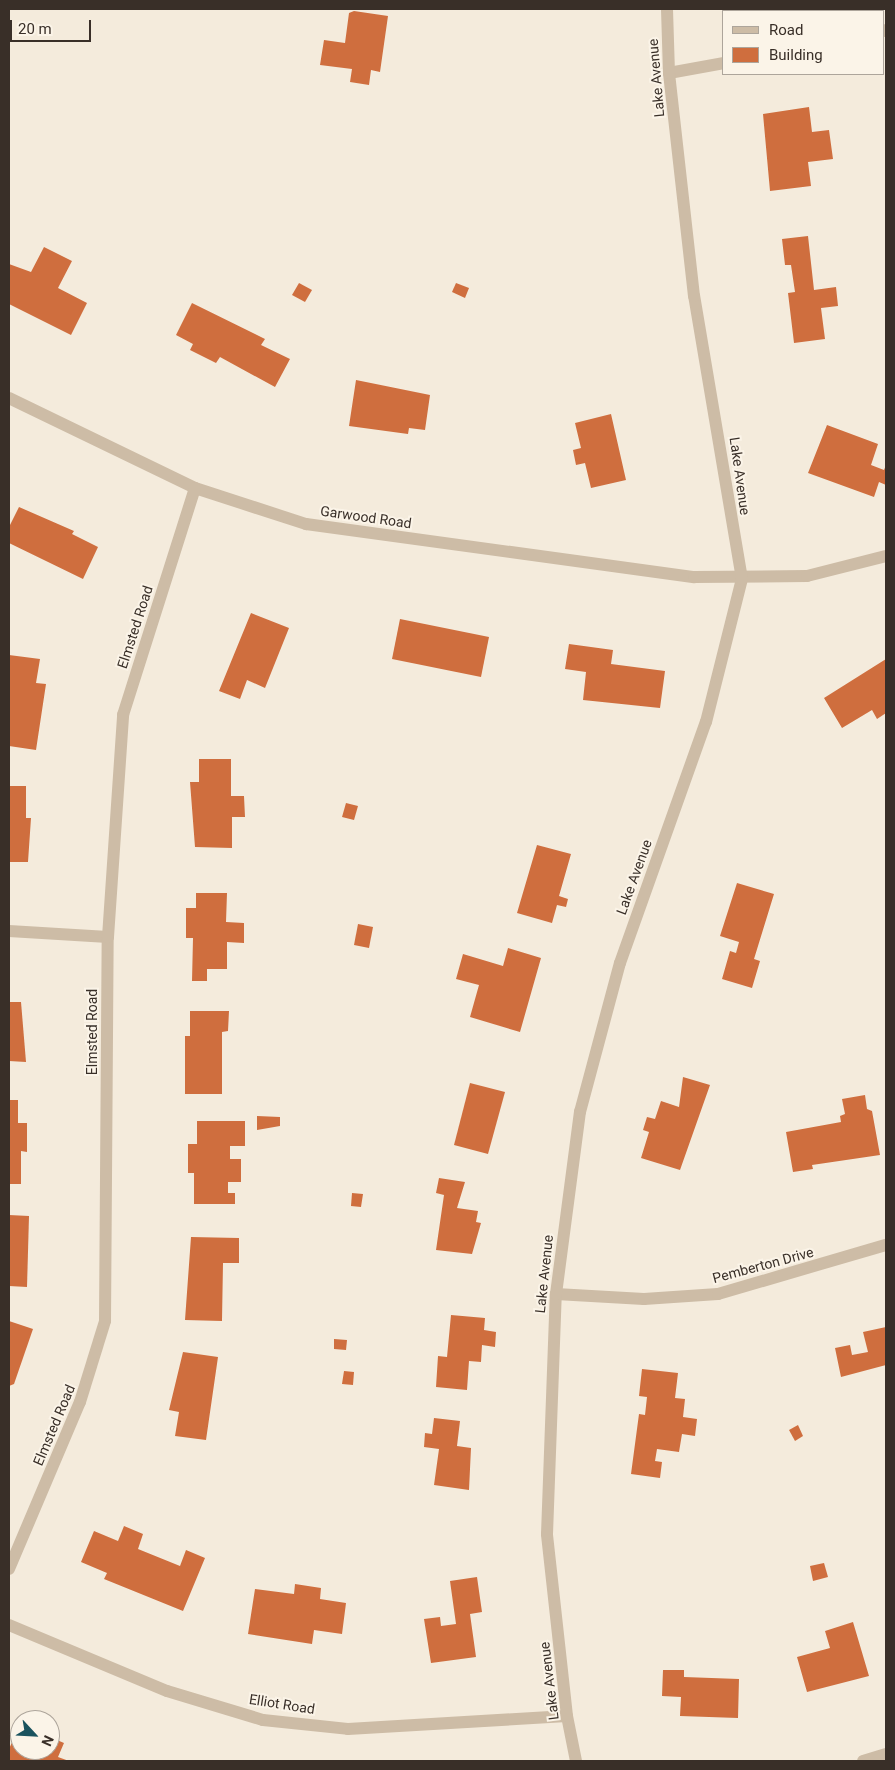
<!DOCTYPE html>
<style>
body{margin:0}
#map{position:relative;width:895px;height:1770px;overflow:hidden;background:#f4ebdc;font-family:Roboto,sans-serif}
div>[style]{position:absolute}
[style*='--x']{left:calc(var(--x)*1px);top:calc(var(--y)*1px);width:calc(var(--w)*1px);rotate:calc(var(--a)*1deg)}
.building>*{inset:0;background:#cf6e3e}
.minor>*{height:12px;margin:-6px;padding:0 6px;transform-origin:6px;border-radius:6px;background:#cdbca6}
.tertiary>*{height:12px;margin:-6px;padding:0 6px;transform-origin:6px;border-radius:6px;background:#cdbca6}
span{translate:-50% -50%;white-space:nowrap;text-align:center;line-height:1.15;-webkit-text-stroke:4px #fbf4e8;paint-order:stroke}
.street-label{font-size:14px;color:#392f28}
.frame{position:absolute;inset:0;border:10px solid #392f28;pointer-events:none}
.legend{position:absolute;left:722px;top:10px;width:162px;height:65px;box-sizing:border-box;background:#fbf4e8;border:1px solid #ada59b;margin:0;padding:6px 9px;list-style:none;font-size:15px;color:#392f28}
.legend li{display:flex;align-items:center;gap:10px;height:25px}
.legend b{width:25px;border:1px solid #ada59b}
.north{position:absolute;left:10px;top:1710px;width:50px;height:50px;box-sizing:border-box;background:#fbf4e8;border:1px solid #ada59b;border-radius:50%;rotate:115deg;font-size:14px;font-weight:700;line-height:20px;text-align:center;color:#392f28}
.north::after{content:'';display:block;margin:auto;width:18px;height:22px;background:#1a535e;clip-path:polygon(50% 0,100% 100%,50% 72%,0 100%)}
.scale{position:absolute;left:10px;top:20px;width:81px;height:22px;box-sizing:border-box;border:2px solid #392f28;border-top:0;padding-left:6px;font-size:15px;line-height:18px;white-space:nowrap;color:#392f28;-webkit-text-stroke:4px #fbf4e8;paint-order:stroke}
</style>
<div id="map">
<div class="building">
<i style="clip-path:polygon(354px 11px,388px 16px,380px 72px,371px 70px,369px 85px,350px 82px,352px 69px,320px 65px,324px 40px,345px 43px,349px 13px)"></i>
<i style="clip-path:polygon(809px 107px,812px 132px,829px 130px,833px 159px,808px 162px,811px 186px,770px 191px,763px 114px)"></i>
<i style="clip-path:polygon(808px 236px,814px 290px,836px 287px,838px 306px,821px 308px,825px 339px,794px 343px,788px 293px,795px 292px,791px 265px,785px 265px,782px 239px)"></i>
<i style="clip-path:polygon(44px 247px,72px 261px,58px 288px,87px 303px,71px 335px,9px 304px,9px 264px,31px 272px)"></i>
<i style="clip-path:polygon(299px 283px,312px 290px,305px 302px,292px 295px)"></i>
<i style="clip-path:polygon(456px 283px,469px 288px,465px 298px,452px 292px)"></i>
<i style="clip-path:polygon(192px 303px,265px 339px,261px 345px,290px 359px,275px 387px,220px 357px,216px 363px,190px 350px,193px 344px,176px 335px)"></i>
<i style="clip-path:polygon(356px 380px,430px 395px,425px 430px,409px 428px,408px 434px,349px 426px)"></i>
<i style="clip-path:polygon(611px 414px,626px 480px,591px 488px,585px 463px,576px 465px,573px 450px,581px 448px,575px 423px)"></i>
<i style="clip-path:polygon(827px 425px,878px 444px,871px 465px,884px 470px,886px 465px,886px 485px,879px 482px,874px 497px,808px 473px)"></i>
<i style="clip-path:polygon(19px 507px,74px 531px,72px 534px,98px 547px,83px 579px,9px 543px,9px 527px)"></i>
<i style="clip-path:polygon(251px 613px,289px 628px,265px 688px,247px 680px,240px 699px,219px 691px)"></i>
<i style="clip-path:polygon(400px 619px,489px 637px,481px 677px,392px 659px)"></i>
<i style="clip-path:polygon(569px 644px,613px 650px,611px 664px,665px 671px,660px 708px,583px 700px,586px 672px,565px 669px)"></i>
<i style="clip-path:polygon(9px 655px,40px 659px,36px 683px,46px 684px,36px 750px,9px 746px)"></i>
<i style="clip-path:polygon(886px 659px,886px 713px,877px 719px,872px 710px,842px 728px,824px 698px)"></i>
<i style="clip-path:polygon(199px 759px,231px 759px,231px 796px,244px 796px,245px 817px,232px 817px,232px 848px,195px 847px,190px 782px,199px 782px)"></i>
<i style="clip-path:polygon(9px 786px,26px 786px,26px 818px,31px 818px,28px 862px,9px 862px)"></i>
<i style="clip-path:polygon(346px 803px,358px 806px,354px 820px,342px 817px)"></i>
<i style="clip-path:polygon(537px 845px,571px 854px,559px 896px,568px 899px,566px 907px,557px 905px,552px 923px,517px 913px)"></i>
<i style="clip-path:polygon(737px 883px,774px 894px,754px 959px,760px 961px,752px 988px,722px 979px,730px 951px,736px 953px,739px 942px,720px 936px)"></i>
<i style="clip-path:polygon(196px 893px,227px 893px,226px 922px,244px 923px,244px 943px,227px 942px,227px 969px,207px 969px,207px 981px,192px 981px,193px 938px,186px 938px,186px 908px,196px 908px)"></i>
<i style="clip-path:polygon(358px 924px,373px 927px,369px 948px,354px 945px)"></i>
<i style="clip-path:polygon(508px 948px,541px 958px,520px 1032px,470px 1017px,479px 985px,456px 979px,463px 954px,503px 966px)"></i>
<i style="clip-path:polygon(9px 1002px,21px 1002px,26px 1062px,9px 1061px)"></i>
<i style="clip-path:polygon(190px 1011px,229px 1011px,228px 1031px,222px 1032px,222px 1094px,185px 1094px,185px 1036px,190px 1036px)"></i>
<i style="clip-path:polygon(683px 1077px,710px 1085px,680px 1170px,641px 1158px,649px 1132px,643px 1130px,647px 1117px,655px 1119px,661px 1101px,679px 1107px)"></i>
<i style="clip-path:polygon(470px 1083px,505px 1092px,488px 1154px,454px 1145px)"></i>
<i style="clip-path:polygon(865px 1095px,867px 1109px,872px 1111px,880px 1155px,812px 1165px,813px 1169px,793px 1172px,786px 1132px,841px 1122px,840px 1116px,845px 1114px,842px 1099px)"></i>
<i style="clip-path:polygon(9px 1100px,18px 1100px,18px 1123px,27px 1123px,27px 1152px,21px 1151px,21px 1184px,9px 1184px)"></i>
<i style="clip-path:polygon(257px 1116px,280px 1117px,280px 1126px,257px 1130px)"></i>
<i style="clip-path:polygon(197px 1121px,245px 1121px,245px 1146px,230px 1146px,230px 1159px,241px 1159px,241px 1182px,228px 1182px,228px 1193px,235px 1193px,235px 1204px,194px 1204px,194px 1173px,188px 1173px,188px 1144px,197px 1144px)"></i>
<i style="clip-path:polygon(439px 1178px,465px 1182px,457px 1208px,478px 1211px,476px 1222px,481px 1223px,472px 1254px,436px 1250px,444px 1195px,436px 1193px)"></i>
<i style="clip-path:polygon(352px 1193px,363px 1194px,361px 1207px,351px 1206px)"></i>
<i style="clip-path:polygon(9px 1215px,29px 1216px,27px 1287px,9px 1286px)"></i>
<i style="clip-path:polygon(191px 1237px,239px 1238px,239px 1263px,223px 1263px,222px 1321px,185px 1320px)"></i>
<i style="clip-path:polygon(451px 1315px,485px 1318px,484px 1330px,496px 1332px,495px 1347px,482px 1345px,481px 1362px,469px 1361px,467px 1390px,436px 1387px,438px 1356px,447px 1357px)"></i>
<i style="clip-path:polygon(9px 1321px,33px 1329px,14px 1384px,9px 1386px)"></i>
<i style="clip-path:polygon(886px 1327px,886px 1365px,841px 1377px,835px 1348px,850px 1345px,852px 1355px,868px 1352px,863px 1332px)"></i>
<i style="clip-path:polygon(334px 1339px,347px 1340px,346px 1350px,334px 1349px)"></i>
<i style="clip-path:polygon(183px 1352px,218px 1357px,206px 1440px,175px 1436px,179px 1412px,169px 1410px)"></i>
<i style="clip-path:polygon(642px 1369px,678px 1373px,675px 1398px,685px 1399px,683px 1417px,697px 1419px,695px 1436px,682px 1434px,679px 1452px,657px 1449px,655px 1461px,662px 1462px,660px 1478px,631px 1474px,639px 1414px,645px 1415px,647px 1397px,639px 1396px)"></i>
<i style="clip-path:polygon(344px 1371px,354px 1372px,353px 1385px,342px 1384px)"></i>
<i style="clip-path:polygon(434px 1418px,460px 1421px,457px 1446px,471px 1448px,469px 1490px,434px 1485px,439px 1449px,424px 1447px,425px 1433px,432px 1434px)"></i>
<i style="clip-path:polygon(798px 1425px,803px 1436px,795px 1441px,789px 1430px)"></i>
<i style="clip-path:polygon(124px 1526px,143px 1534px,138px 1549px,180px 1566px,186px 1550px,205px 1558px,183px 1611px,104px 1579px,107px 1573px,81px 1562px,94px 1531px,118px 1541px)"></i>
<i style="clip-path:polygon(824px 1563px,828px 1577px,813px 1581px,810px 1566px)"></i>
<i style="clip-path:polygon(477px 1577px,482px 1612px,470px 1614px,476px 1657px,431px 1663px,424px 1619px,440px 1617px,441px 1626px,456px 1624px,450px 1581px)"></i>
<i style="clip-path:polygon(295px 1584px,321px 1588px,320px 1599px,346px 1603px,342px 1634px,314px 1630px,312px 1644px,248px 1634px,255px 1589px,294px 1594px)"></i>
<i style="clip-path:polygon(853px 1622px,869px 1676px,807px 1692px,797px 1657px,830px 1648px,825px 1631px)"></i>
<i style="clip-path:polygon(663px 1670px,684px 1670px,684px 1677px,739px 1679px,738px 1718px,680px 1716px,681px 1697px,662px 1696px)"></i>
<i style="clip-path:polygon(20px 1724px,20px 1750px,50px 1750px,50px 1737px,64px 1743px,58px 1757px,69px 1761px,9px 1761px,9px 1749px)"></i>
</div>
<div class="minor">
<i style="--x:884;--y:31;--w:2;--a:-27"></i>
<i style="--x:669;--y:73;--w:56;--a:-10.3"></i>
<i style="--x:9;--y:398;--w:207;--a:25.8"></i>
<i style="--x:195;--y:488;--w:117;--a:18"></i>
<i style="--x:306;--y:524;--w:392;--a:7.8"></i>
<i style="--x:694;--y:577;--w:113;--a:-0.5"></i>
<i style="--x:807;--y:576;--w:81;--a:-14.2"></i>
<i style="--x:9;--y:931;--w:99;--a:3.5"></i>
<i style="--x:556;--y:1294;--w:88;--a:3.3"></i>
<i style="--x:644;--y:1299;--w:74;--a:-3.9"></i>
<i style="--x:718;--y:1294;--w:175;--a:-16.3"></i>
<i style="--x:9;--y:1569;--w:181;--a:-67"></i>
<i style="--x:80;--y:1402;--w:85;--a:-72.8"></i>
<i style="--x:105;--y:1321;--w:384;--a:-89.6"></i>
<i style="--x:108;--y:937;--w:223;--a:-86.1"></i>
<i style="--x:123;--y:715;--w:238;--a:-72.4"></i>
<i style="--x:9;--y:1625;--w:171;--a:22.7"></i>
<i style="--x:167;--y:1691;--w:100;--a:16.8"></i>
<i style="--x:263;--y:1720;--w:85;--a:6"></i>
<i style="--x:348;--y:1729;--w:219;--a:-3.4"></i>
<i style="--x:863;--y:1761;--w:24;--a:-17"></i>
</div>
<div class="tertiary">
<i style="--x:576;--y:1761;--w:46;--a:-101.3"></i>
<i style="--x:567;--y:1716;--w:183;--a:-96.3"></i>
<i style="--x:547;--y:1534;--w:240;--a:-87.9"></i>
<i style="--x:556;--y:1294;--w:184;--a:-82.5"></i>
<i style="--x:580;--y:1112;--w:154;--a:-75"></i>
<i style="--x:620;--y:963;--w:256;--a:-70.4"></i>
<i style="--x:706;--y:722;--w:147;--a:-75.9"></i>
<i style="--x:742;--y:579;--w:287;--a:-99.6"></i>
<i style="--x:694;--y:296;--w:224;--a:-96.4"></i>
<i style="--x:669;--y:73;--w:64;--a:-91.8"></i>
</div>
<div class="street-label">
<span style="left:656px;top:78px;rotate:-95deg">Lake Avenue</span>
<span style="left:740px;top:476px;rotate:82deg">Lake Avenue</span>
<span style="left:366px;top:517px;rotate:8deg">Garwood Road</span>
<span style="left:135px;top:627px;rotate:-72deg">Elmsted Road</span>
<span style="left:634px;top:877px;rotate:-70deg">Lake Avenue</span>
<span style="left:92px;top:1032px;rotate:-90deg">Elmsted Road</span>
<span style="left:763px;top:1265px;rotate:-15deg">Pemberton Drive</span>
<span style="left:544px;top:1274px;rotate:-84deg">Lake Avenue</span>
<span style="left:54px;top:1425px;rotate:-67deg">Elmsted Road</span>
<span style="left:549px;top:1681px;rotate:-97deg">Lake Avenue</span>
<span style="left:282px;top:1704px;rotate:9deg">Elliot Road</span>
</div>
<div class="frame"></div>
<ul class="legend">
<li><b style="height:6px;background:#cdbca6"></b>Road</li>
<li><b style="height:14px;background:#cf6e3e"></b>Building</li>
</ul>
<div class="north">N</div>
<div class="scale">20 m</div>
</div>
